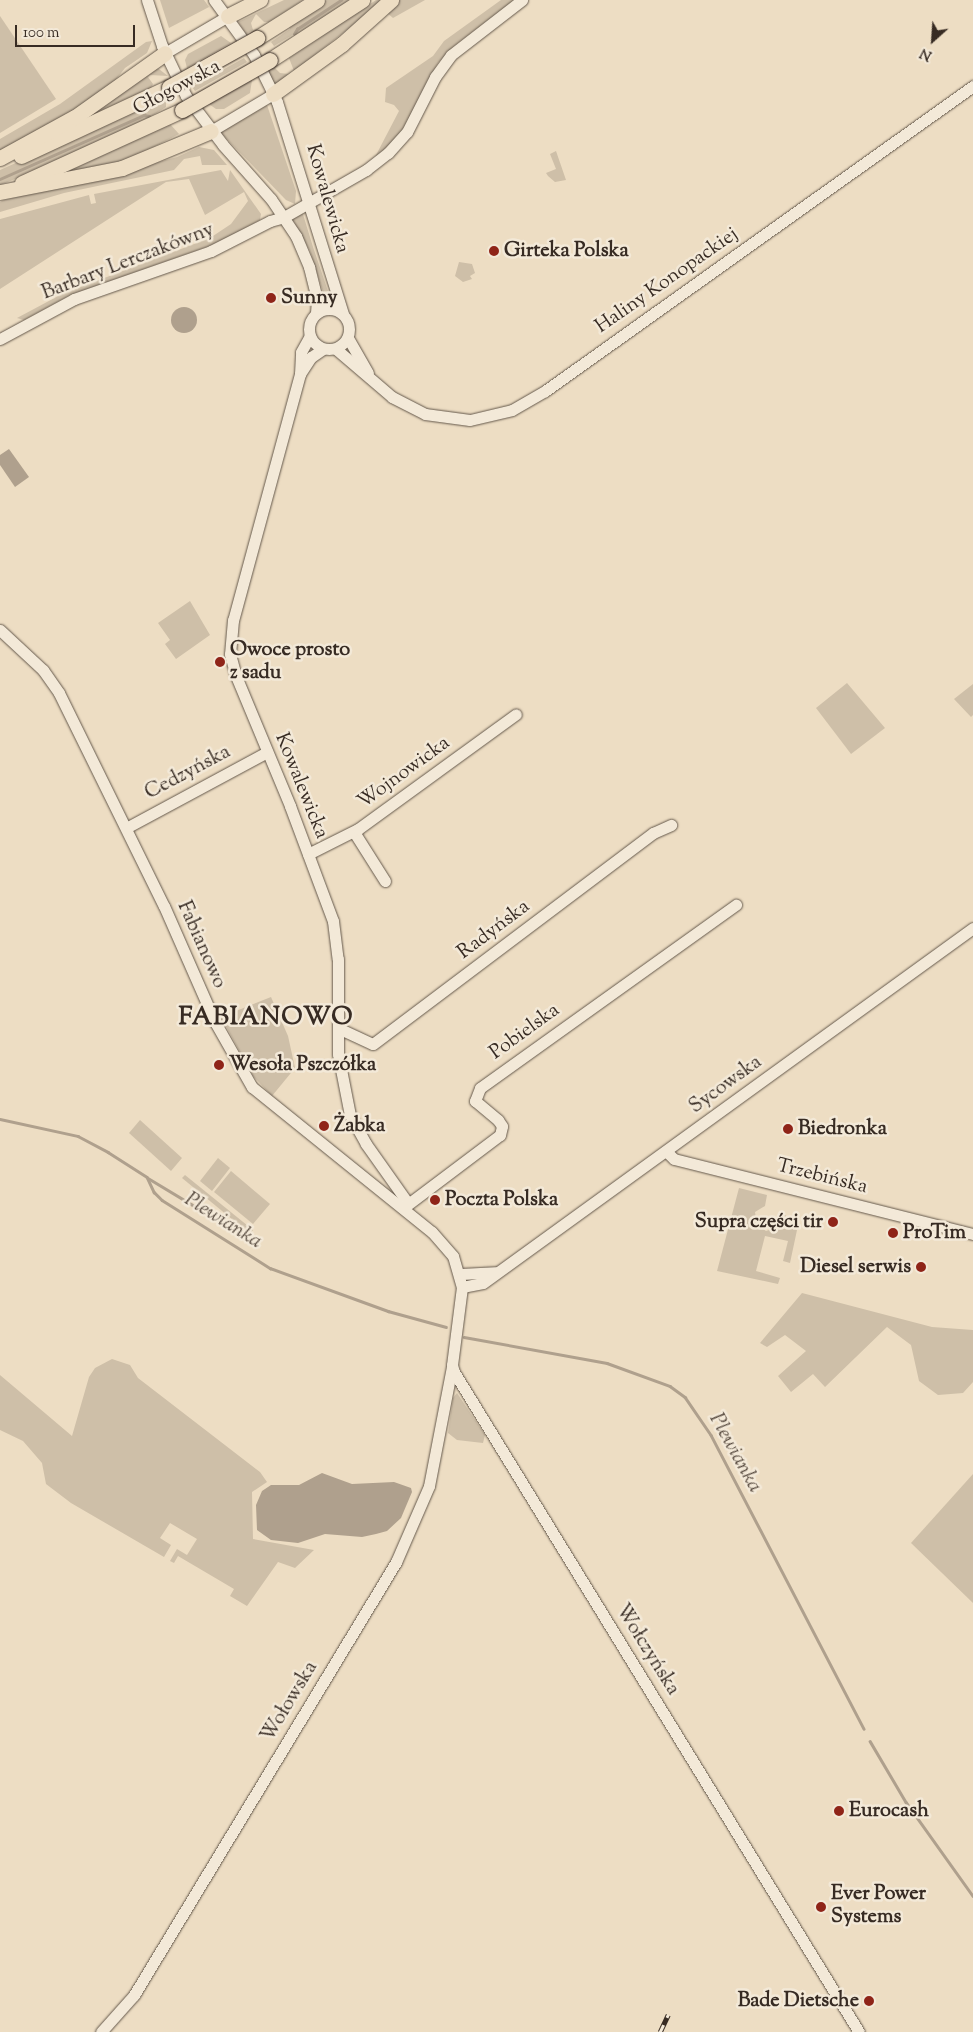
<!DOCTYPE html>
<meta charset="utf-8">
<style>
body{margin:0}
#map{position:relative;width:973px;height:2032px;overflow:hidden;background:#edddc3;font-family:"Sorts Mill Goudy",serif}
div>[style]{position:absolute}
[style*='--x']{left:calc(var(--x)*1px);top:calc(var(--y)*1px);width:calc(var(--w)*1px);rotate:calc(var(--a)*1deg)}
.green>*{inset:0;background:#cebfa8}
.water>*{inset:0;background:#afa08d}
.round{border-radius:50%}
.stream>*{height:2.5px;margin:-1.25px;padding:0 1.25px;transform-origin:1.25px;border-radius:1.25px;background:#afa08d}
.roads{filter:drop-shadow(0 0 1px #64584b) drop-shadow(0 0 1px #64584b)}
.minor>*{height:11px;margin:-5.5px;padding:0 5.5px;transform-origin:5.5px;border-radius:5.5px;background:#f3e9d8}
.minor>.ring{margin:-5.5px;padding:0;box-sizing:content-box;background:none;border:11px solid #f3e9d8;border-radius:50%}
.major>*{height:15px;margin:-7.5px;padding:0 7.5px;transform-origin:7.5px;border-radius:7.5px;background:#edddc3}
.rail>*{height:4.5px;margin-top:-2.25px;transform-origin:0;background:repeating-linear-gradient(90deg,#f3e9d8 0 8px,#372b23 0 16px);box-sizing:border-box;border-block:1px solid #372b23}
.bridges{filter:drop-shadow(0 0 1px #372b23) drop-shadow(0 0 1px #372b23)}
.major-bridge>*{height:15px;margin:-7.5px;padding:0 7.5px;transform-origin:7.5px;border-radius:7.5px;background:#edddc3}
.dots>*{width:14px;height:14px;translate:-50% -50%;box-sizing:border-box;border:2px solid #f3e9d8;border-radius:50%}
span{translate:-50% -50%;white-space:nowrap;text-align:center;line-height:1.15;-webkit-text-stroke:5px #f3e9d8;paint-order:stroke}
.street-label{font-size:20px;color:#372b23}
.poi-label{font-size:20px;color:#372b23;font-weight:700}
.left{translate:0 -50%;text-align:left}
.right{translate:-100% -50%;text-align:right}
.water-label{font-size:21px;color:#5b4e43;font-style:italic}
.district-label{font-size:25px;color:#372b23;font-weight:700;letter-spacing:1px}
.north{position:absolute;left:908px;top:15px;width:50px;height:50px;-webkit-text-stroke:4px #f3e9d8;paint-order:stroke;rotate:206deg;font-size:14px;font-weight:700;line-height:20px;text-align:center;color:#372b23}
.north::after{content:'';display:block;margin:auto;width:18px;height:22px;background:#372b23;clip-path:polygon(50% 0,100% 100%,50% 72%,0 100%)}
.scale{position:absolute;left:15px;top:25px;width:120px;height:22px;box-sizing:border-box;border:2px solid #372b23;border-top:0;padding-left:6px;font-size:15px;line-height:18px;white-space:nowrap;color:#372b23;-webkit-text-stroke:4px #f3e9d8;paint-order:stroke}
</style>
<div id="map">
<div class="green">
<i style="clip-path:polygon(160px 0,204px 0,209px 7px,169px 28px)"></i>
<i style="clip-path:polygon(284px 0,303px 0,269px 22px,264px 22px,256px 14px,251px 23px,253px 30px,246px 34px,238px 22px)"></i>
<i style="clip-path:polygon(327px 0,352px 0,296px 37px,294px 34px,274px 46px,271px 42px,290px 29px,288px 25px)"></i>
<i style="clip-path:polygon(376px 0,385px 0,275px 86px,268px 71px,274px 67px,280px 73px,289px 74px,294px 71px,289px 58px)"></i>
<i style="clip-path:polygon(398px 0,425px 0,393px 18px,386px 12px)"></i>
<i style="clip-path:polygon(501px 0,514px 0,454px 46px,438px 63px,398px 138px,375px 157px,399px 111px,394px 105px,385px 102px,386px 88px,433px 56px,444px 41px)"></i>
<i style="clip-path:polygon(0 16px,56px 99px,0 133px)"></i>
<i style="clip-path:polygon(221px 36px,231px 43px,187px 68px,185px 60px,188px 54px)"></i>
<i style="clip-path:polygon(152px 41px,147px 53px,125px 68px,114px 82px,86px 105px,0 152px,0 139px,60px 104px,146px 42px)"></i>
<i style="clip-path:polygon(244px 58px,247px 62px,195px 91px,192px 87px)"></i>
<i style="clip-path:polygon(155px 66px,168px 76px,150px 75px,148px 77px,153px 84px,151px 88px,74px 123px)"></i>
<i style="clip-path:polygon(252px 80px,250px 93px,224px 109px,216px 109px,209px 104px)"></i>
<i style="clip-path:polygon(166px 100px,166px 107px,148px 118px,53px 164px,0 185px,0 170px,143px 106px,145px 110px)"></i>
<i style="clip-path:polygon(267px 105px,296px 191px,295px 204px,286px 200px,220px 132px)"></i>
<i style="clip-path:polygon(170px 124px,179px 134px,132px 158px,45px 182px)"></i>
<i style="clip-path:polygon(199px 147px,214px 150px,227px 165px,202px 165px,200px 156px,184px 159px,174px 170px,64px 193px,0 212px,0 202px,4px 200px,118px 173px,177px 157px)"></i>
<i style="clip-path:polygon(556px 151px,566px 180px,555px 182px,548px 176px,546px 173px,556px 169px,550px 154px)"></i>
<i style="clip-path:polygon(221px 170px,228px 181px,230px 170px,261px 214px,260px 220px,215px 244px,70px 295px,24px 320px,17px 318px,62px 294px,210px 238px,231px 224px,248px 201px,244px 192px,205px 215px,189px 179px,166px 182px,0 289px,0 219px,89px 195px,91px 204px,96px 203px,94px 194px)"></i>
<i style="clip-path:polygon(302px 211px,313px 247px,328px 291px,323px 292px,310px 251px,291px 217px)"></i>
<i style="clip-path:polygon(459px 262px,472px 264px,475px 273px,470px 276px,472px 279px,463px 282px,455px 276px)"></i>
<i style="clip-path:polygon(190px 601px,210px 635px,176px 659px,165px 644px,170px 640px,158px 623px)"></i>
<i style="clip-path:polygon(847px 683px,885px 728px,851px 754px,816px 708px)"></i>
<i style="clip-path:polygon(973px 684px,973px 715px,971px 717px,954px 699px)"></i>
<i style="clip-path:polygon(271px 997px,288px 1036px,295px 1068px,272px 1096px,253px 1076px,221px 1017px)"></i>
<i style="clip-path:polygon(140px 1120px,182px 1158px,171px 1171px,129px 1133px)"></i>
<i style="clip-path:polygon(218px 1158px,230px 1168px,212px 1191px,200px 1181px)"></i>
<i style="clip-path:polygon(231px 1171px,270px 1204px,253px 1224px,214px 1192px)"></i>
<i style="clip-path:polygon(185px 1175px,253px 1230px,250px 1234px,182px 1178px)"></i>
<i style="clip-path:polygon(739px 1188px,767px 1195px,765px 1206px,755px 1212px,757px 1225px,766px 1231px,772px 1229px,780px 1213px,789px 1217px,790px 1227px,797px 1230px,790px 1263px,783px 1261px,788px 1241px,765px 1236px,756px 1271px,780px 1278px,778px 1284px,717px 1271px)"></i>
<i style="clip-path:polygon(802px 1293px,932px 1327px,973px 1330px,973px 1382px,963px 1393px,938px 1395px,919px 1381px,911px 1345px,887px 1327px,825px 1387px,813px 1374px,791px 1392px,778px 1376px,806px 1351px,785px 1335px,767px 1347px,760px 1343px)"></i>
<i style="clip-path:polygon(112px 1359px,130px 1365px,138px 1378px,260px 1472px,267px 1482px,252px 1492px,253px 1539px,314px 1550px,295px 1568px,278px 1562px,247px 1606px,230px 1596px,234px 1589px,178px 1556px,174px 1563px,170px 1561px,177px 1549px,187px 1555px,197px 1539px,170px 1523px,160px 1538px,171px 1545px,164px 1557px,71px 1503px,46px 1484px,42px 1463px,23px 1441px,0 1430px,0 1375px,72px 1436px,89px 1377px,95px 1368px)"></i>
<i style="clip-path:polygon(457px 1393px,485px 1435px,483px 1443px,457px 1440px,448px 1433px,453px 1398px)"></i>
<i style="clip-path:polygon(973px 1474px,973px 1603px,911px 1543px)"></i>
</div>
<div class="water">
<i class="round" style="left:171px;top:307px;width:26px;height:26px"></i>
<i style="clip-path:polygon(9px 449px,29px 477px,15px 487px,0 465px,0 455px)"></i>
<i style="clip-path:polygon(322px 1473px,352px 1484px,394px 1482px,411px 1488px,412px 1492px,401px 1518px,387px 1531px,376px 1534px,362px 1537px,325px 1534px,298px 1543px,271px 1540px,257px 1530px,256px 1505px,262px 1491px,271px 1485px,299px 1485px)"></i>
</div>
<div class="stream">
<i style="--x:294;--y:34;--w:6;--a:-59"></i>
<i style="--x:297;--y:29;--w:53;--a:-33.4"></i>
<i style="--x:0;--y:179;--w:158;--a:-24"></i>
<i style="--x:144;--y:115;--w:5;--a:11"></i>
<i style="--x:0;--y:1119;--w:80;--a:12.3"></i>
<i style="--x:78;--y:1136;--w:34;--a:28"></i>
<i style="--x:108;--y:1152;--w:46;--a:32.7"></i>
<i style="--x:147;--y:1177;--w:17;--a:65"></i>
<i style="--x:154;--y:1192;--w:11;--a:45"></i>
<i style="--x:162;--y:1200;--w:128;--a:32.2"></i>
<i style="--x:270;--y:1268;--w:126;--a:20"></i>
<i style="--x:388;--y:1311;--w:60;--a:15.4"></i>
<i style="--x:148;--y:1178;--w:68;--a:31.1"></i>
<i style="--x:464;--y:1337;--w:145;--a:10.3"></i>
<i style="--x:607;--y:1363;--w:67;--a:20.1"></i>
<i style="--x:670;--y:1386;--w:19;--a:36"></i>
<i style="--x:685;--y:1397;--w:46;--a:55.6"></i>
<i style="--x:711;--y:1435;--w:331;--a:62.5"></i>
<i style="--x:870;--y:1741;--w:71;--a:59.5"></i>
<i style="--x:906;--y:1802;--w:115;--a:54.5"></i>
</div>
<div class="roads">
<div class="minor">
<i style="--x:147;--y:0;--w:48;--a:71.9"></i>
<i style="--x:162;--y:46;--w:55;--a:64.4"></i>
<i style="--x:186;--y:96;--w:61;--a:52.9"></i>
<i style="--x:223;--y:145;--w:72;--a:48.4"></i>
<i style="--x:271;--y:199;--w:45;--a:56"></i>
<i style="--x:296;--y:236;--w:34;--a:67"></i>
<i style="--x:309;--y:267;--w:33;--a:76"></i>
<i style="--x:317;--y:299;--w:14;--a:94"></i>
<i style="--x:214;--y:0;--w:68;--a:54"></i>
<i style="--x:254;--y:55;--w:52;--a:63.9"></i>
<i style="--x:277;--y:102;--w:222;--a:72.7"></i>
<i style="--x:165;--y:53;--w:73;--a:-30.4"></i>
<i style="--x:211;--y:131;--w:72;--a:-30.8"></i>
<i class="ring" style="left:309px;top:309px;width:29px;height:29px"></i>
<i style="--x:348;--y:338;--w:40;--a:60.3"></i>
<i style="--x:0;--y:339;--w:84;--a:-28.4"></i>
<i style="--x:74;--y:299;--w:145;--a:-19.3"></i>
<i style="--x:211;--y:251;--w:66;--a:-27"></i>
<i style="--x:270;--y:221;--w:15;--a:-16"></i>
<i style="--x:284;--y:217;--w:95;--a:-29.8"></i>
<i style="--x:366;--y:170;--w:28;--a:-38"></i>
<i style="--x:388;--y:153;--w:28;--a:-48"></i>
<i style="--x:407;--y:132;--w:62;--a:-63"></i>
<i style="--x:435;--y:77;--w:27;--a:-54"></i>
<i style="--x:451;--y:55;--w:90;--a:-37.8"></i>
<i style="--x:323;--y:349;--w:14;--a:146"></i>
<i style="--x:311;--y:357;--w:20;--a:123"></i>
<i style="--x:300;--y:374;--w:255;--a:105.2"></i>
<i style="--x:233;--y:620;--w:34;--a:95"></i>
<i style="--x:230;--y:654;--w:23;--a:75"></i>
<i style="--x:236;--y:676;--w:141;--a:67.4"></i>
<i style="--x:290;--y:806;--w:123;--a:69.5"></i>
<i style="--x:333;--y:921;--w:38;--a:83"></i>
<i style="--x:338;--y:959;--w:95;--a:90"></i>
<i style="--x:338;--y:1054;--w:62;--a:78.9"></i>
<i style="--x:350;--y:1115;--w:33;--a:61"></i>
<i style="--x:366;--y:1144;--w:71;--a:54.7"></i>
<i style="--x:336;--y:349;--w:74;--a:40.6"></i>
<i style="--x:392;--y:397;--w:37;--a:27"></i>
<i style="--x:425;--y:414;--w:45;--a:7.6"></i>
<i style="--x:470;--y:420;--w:43;--a:-13.4"></i>
<i style="--x:512;--y:410;--w:38;--a:-30"></i>
<i style="--x:545;--y:391;--w:526;--a:-35.47"></i>
<i style="--x:300;--y:374;--w:22;--a:-87"></i>
<i style="--x:301;--y:352;--w:18;--a:-61"></i>
<i style="--x:0;--y:630;--w:59;--a:42.9"></i>
<i style="--x:43;--y:670;--w:28;--a:55"></i>
<i style="--x:59;--y:693;--w:237;--a:63.8"></i>
<i style="--x:164;--y:906;--w:127;--a:66.3"></i>
<i style="--x:215;--y:1022;--w:75;--a:60.4"></i>
<i style="--x:252;--y:1087;--w:231;--a:38.9"></i>
<i style="--x:432;--y:1232;--w:32;--a:49"></i>
<i style="--x:453;--y:1256;--w:32;--a:74"></i>
<i style="--x:462;--y:1287;--w:79;--a:97.3"></i>
<i style="--x:452;--y:1365;--w:7;--a:74"></i>
<i style="--x:454;--y:1372;--w:774;--a:58.47"></i>
<i style="--x:126;--y:828;--w:160;--a:-28.3"></i>
<i style="--x:354;--y:832;--w:58;--a:57.7"></i>
<i style="--x:308;--y:854;--w:56;--a:-26.6"></i>
<i style="--x:358;--y:829;--w:195;--a:-36"></i>
<i style="--x:338;--y:1028;--w:38;--a:25"></i>
<i style="--x:373;--y:1044;--w:351;--a:-37"></i>
<i style="--x:653;--y:833;--w:20;--a:-24"></i>
<i style="--x:666;--y:1151;--w:11;--a:45"></i>
<i style="--x:674;--y:1159;--w:308;--a:14.1"></i>
<i style="--x:403;--y:1208;--w:121;--a:-37"></i>
<i style="--x:500;--y:1135;--w:9;--a:-77"></i>
<i style="--x:502;--y:1126;--w:7;--a:-124"></i>
<i style="--x:498;--y:1120;--w:30;--a:-140"></i>
<i style="--x:475;--y:1101;--w:14;--a:-69"></i>
<i style="--x:480;--y:1088;--w:315;--a:-35.6"></i>
<i style="--x:461;--y:1274;--w:34;--a:-3"></i>
<i style="--x:462;--y:1287;--w:21;--a:-11"></i>
<i style="--x:483;--y:1283;--w:605;--a:-35.92"></i>
<i style="--x:101;--y:2032;--w:50;--a:-48.3"></i>
<i style="--x:134;--y:1995;--w:506;--a:-58.82"></i>
<i style="--x:396;--y:1562;--w:83;--a:-66.5"></i>
<i style="--x:429;--y:1486;--w:121;--a:-79.1"></i>
</div>
<div class="major">
<i style="--x:228;--y:16;--w:36;--a:-27"></i>
<i style="--x:257;--y:38;--w:71;--a:-32.3"></i>
<i style="--x:270;--y:60;--w:110;--a:-33.1"></i>
<i style="--x:273;--y:94;--w:85;--a:-35.9"></i>
<i style="--x:342;--y:44;--w:66;--a:-41.9"></i>
<i style="--x:21;--y:156;--w:163;--a:-25"></i>
<i style="--x:0;--y:158;--w:85;--a:-28.7"></i>
<i style="--x:75;--y:117;--w:110;--a:-35.4"></i>
<i style="--x:22;--y:183;--w:176;--a:-24.5"></i>
<i style="--x:0;--y:192;--w:124;--a:-11.1"></i>
<i style="--x:122;--y:168;--w:96;--a:-22.6"></i>
</div>
</div>
<div class="rail">
<i style="--x:660;--y:2032;--w:19;--a:-65"></i>
</div>
<div class="bridges">
<div class="major-bridge">
<i style="--x:169;--y:87;--w:101;--a:-29.1"></i>
<i style="--x:182;--y:110;--w:101;--a:-29.6"></i>
</div>
</div>
<div class="dots">
<i style="left:494px;top:251px;background:#8f2418"></i>
<i style="left:271px;top:298px;background:#8f2418"></i>
<i style="left:220px;top:662px;background:#8f2418"></i>
<i style="left:219px;top:1065px;background:#8f2418"></i>
<i style="left:324px;top:1126px;background:#8f2418"></i>
<i style="left:788px;top:1129px;background:#8f2418"></i>
<i style="left:435px;top:1200px;background:#8f2418"></i>
<i style="left:833px;top:1222px;background:#8f2418"></i>
<i style="left:893px;top:1233px;background:#8f2418"></i>
<i style="left:921px;top:1267px;background:#8f2418"></i>
<i style="left:839px;top:1811px;background:#8f2418"></i>
<i style="left:821px;top:1907px;background:#8f2418"></i>
<i style="left:869px;top:2001px;background:#8f2418"></i>
</div>
<div class="street-label">
<span style="left:177px;top:88px;rotate:-28deg">Głogowska</span>
<span style="left:327px;top:199px;rotate:74deg">Kowalewicka</span>
<span style="left:128px;top:262px;rotate:-21deg">Barbary Lerczakówny</span>
<span style="left:667px;top:281px;rotate:-35deg">Haliny Konopackiej</span>
<span style="left:188px;top:773px;rotate:-28deg">Cedzyńska</span>
<span style="left:404px;top:773px;rotate:-36deg">Wojnowicka</span>
<span style="left:301px;top:786px;rotate:68deg">Kowalewicka</span>
<span style="left:494px;top:930px;rotate:-37deg">Radyńska</span>
<span style="left:201px;top:945px;rotate:66deg">Fabianowo</span>
<span style="left:525px;top:1032px;rotate:-36deg">Pobielska</span>
<span style="left:726px;top:1085px;rotate:-36deg">Sycowska</span>
<span style="left:822px;top:1177px;rotate:14deg">Trzebińska</span>
<span style="left:647px;top:1650px;rotate:58deg">Wołczyńska</span>
<span style="left:290px;top:1702px;rotate:-59deg">Wołowska</span>
</div>
<div class="poi-label">
<span class="left" style="left:504px;top:251px">Girteka Polska</span>
<span class="left" style="left:281px;top:298px">Sunny</span>
<span class="left" style="left:230px;top:662px">Owoce prosto<br>z sadu</span>
<span class="left" style="left:229px;top:1065px">Wesoła Pszczółka</span>
<span class="left" style="left:334px;top:1126px">Żabka</span>
<span class="left" style="left:798px;top:1129px">Biedronka</span>
<span class="left" style="left:445px;top:1200px">Poczta Polska</span>
<span class="right" style="left:823px;top:1222px">Supra części tir</span>
<span class="left" style="left:903px;top:1233px">ProTim</span>
<span class="right" style="left:911px;top:1267px">Diesel serwis</span>
<span class="left" style="left:849px;top:1811px">Eurocash</span>
<span class="left" style="left:831px;top:1906px">Ever Power<br>Systems</span>
<span class="right" style="left:859px;top:2001px">Bade Dietsche</span>
</div>
<div class="water-label">
<span style="left:223px;top:1221px;rotate:32deg">Plewianka</span>
<span style="left:735px;top:1453px;rotate:61deg">Plewianka</span>
</div>
<div class="district-label">
<span style="left:266px;top:1018px">FABIANOWO</span>
</div>
<div class="north">N</div>
<div class="scale">100 m</div>
</div>
